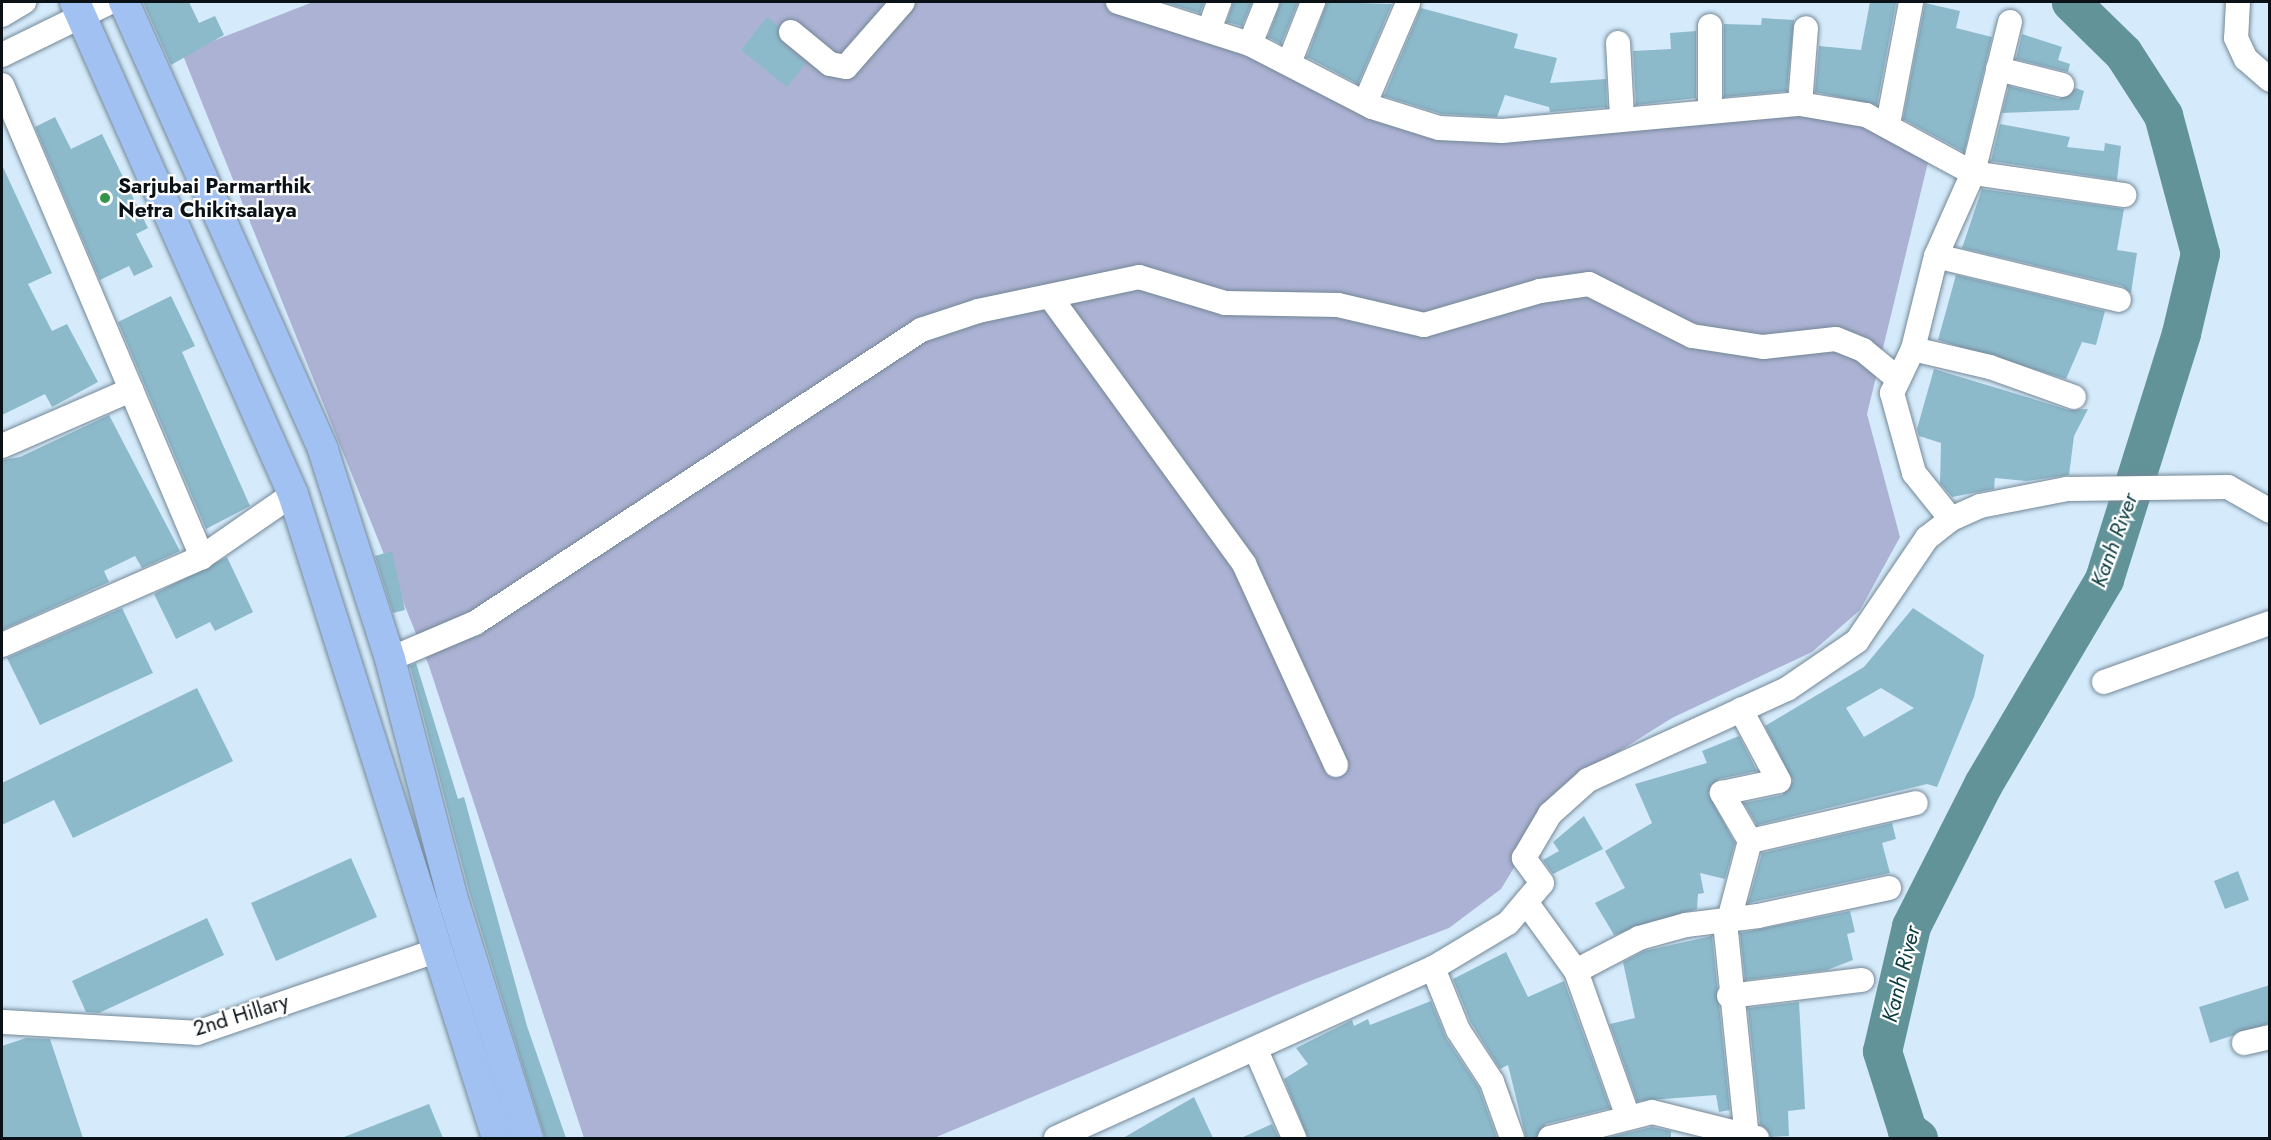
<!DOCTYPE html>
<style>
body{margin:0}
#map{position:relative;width:2271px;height:1140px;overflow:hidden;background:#d5ebfb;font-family:Jost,sans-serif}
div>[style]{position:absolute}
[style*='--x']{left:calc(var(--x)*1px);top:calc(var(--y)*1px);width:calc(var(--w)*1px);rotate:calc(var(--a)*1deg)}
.green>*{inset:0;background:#acb2d3}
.river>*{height:39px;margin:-19.5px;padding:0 19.5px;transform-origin:19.5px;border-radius:19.5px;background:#629398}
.building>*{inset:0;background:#8dbacb}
.roads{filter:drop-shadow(0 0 2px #738796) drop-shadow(0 0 2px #738796)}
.minor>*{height:24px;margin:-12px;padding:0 12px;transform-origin:12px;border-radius:12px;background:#fff}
.major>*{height:30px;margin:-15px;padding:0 15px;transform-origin:15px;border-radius:15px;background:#a1c1f2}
.dots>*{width:16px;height:16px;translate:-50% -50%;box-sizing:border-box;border:3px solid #fff;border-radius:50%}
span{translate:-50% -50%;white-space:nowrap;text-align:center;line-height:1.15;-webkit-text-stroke:4.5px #fff;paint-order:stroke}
.poi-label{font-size:21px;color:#0a1217;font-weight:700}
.left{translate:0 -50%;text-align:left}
.street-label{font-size:21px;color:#0a1217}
.water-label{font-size:22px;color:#0a3b3f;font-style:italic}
.frame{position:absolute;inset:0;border:3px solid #0a1217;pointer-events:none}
</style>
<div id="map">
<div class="green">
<i style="clip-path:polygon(313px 2px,1130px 2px,1405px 117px,1489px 120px,1795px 96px,1930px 154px,1867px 414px,1900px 537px,1860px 610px,1812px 652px,1672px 718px,1597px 765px,1545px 817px,1501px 889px,1449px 928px,1305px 983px,934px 1138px,584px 1138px,429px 666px,182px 53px)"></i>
</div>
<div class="river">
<i style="--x:1918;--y:1138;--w:14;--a:-144"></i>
<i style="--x:1907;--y:1130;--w:83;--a:-107.6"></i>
<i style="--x:1882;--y:1051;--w:128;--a:-76.9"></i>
<i style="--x:1911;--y:926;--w:159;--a:-63.1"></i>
<i style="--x:1983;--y:784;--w:238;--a:-59.4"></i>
<i style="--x:2104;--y:579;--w:258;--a:-72.6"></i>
<i style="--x:2181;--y:333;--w:82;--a:-76.6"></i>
<i style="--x:2200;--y:253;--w:143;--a:-105"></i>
<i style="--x:2163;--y:115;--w:74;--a:-122.8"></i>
<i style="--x:2123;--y:53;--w:73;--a:-135.6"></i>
</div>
<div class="building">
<i style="clip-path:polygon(143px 2px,189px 2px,199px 23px,215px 16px,224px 35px,171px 65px)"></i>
<i style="clip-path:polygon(1163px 2px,1204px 2px,1200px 13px)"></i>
<i style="clip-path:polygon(1233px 2px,1252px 2px,1242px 26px,1227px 22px)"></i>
<i style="clip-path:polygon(1281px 2px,1298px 2px,1281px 44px,1268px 37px)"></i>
<i style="clip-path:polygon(1327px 2px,1392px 4px,1358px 84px,1307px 57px)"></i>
<i style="clip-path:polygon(1870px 2px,1896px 3px,1877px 105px,1815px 92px,1819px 46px,1861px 50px)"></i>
<i style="clip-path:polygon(1925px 3px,1960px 11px,1956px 28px,1992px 37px,1964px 152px,1903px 119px)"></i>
<i style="clip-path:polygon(1421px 8px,1518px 34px,1514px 48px,1557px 58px,1550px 83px,1606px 79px,1607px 107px,1550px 112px,1549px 107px,1505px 95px,1497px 117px,1442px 114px,1384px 96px)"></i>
<i style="clip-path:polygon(767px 17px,779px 26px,782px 43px,806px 63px,787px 87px,741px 50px)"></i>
<i style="clip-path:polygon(1762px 18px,1794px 20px,1787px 91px,1724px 97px,1724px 24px,1761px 25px)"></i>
<i style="clip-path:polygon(1696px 31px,1696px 98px,1636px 105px,1633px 51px,1671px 49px,1670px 33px)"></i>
<i style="clip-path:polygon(2022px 34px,2062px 47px,2058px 60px,2070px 64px,2068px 72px,2016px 59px)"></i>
<i style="clip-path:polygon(2009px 86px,2059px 99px,2076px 88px,2084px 91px,2079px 110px,2002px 113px)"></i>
<i style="clip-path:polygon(55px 117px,71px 149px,102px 134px,148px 228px,136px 234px,153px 267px,134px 276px,129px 266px,100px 280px,35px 127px)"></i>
<i style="clip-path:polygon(2000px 124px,2070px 137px,2067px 147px,2104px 151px,2105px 143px,2121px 146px,2117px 180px,1991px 161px)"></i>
<i style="clip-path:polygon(2px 165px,52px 273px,28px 284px,52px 331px,67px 324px,98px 382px,52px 407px,45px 394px,2px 415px)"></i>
<i style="clip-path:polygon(1982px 189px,2124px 209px,2117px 250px,2137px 253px,2131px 293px,2122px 286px,1962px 248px)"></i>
<i style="clip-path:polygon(1956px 275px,2105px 311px,2096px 345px,2082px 342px,2066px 379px,1938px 340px)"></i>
<i style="clip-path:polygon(171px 296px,195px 346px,182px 352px,250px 506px,206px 529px,118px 322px)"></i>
<i style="clip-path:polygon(1934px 369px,2069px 410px,2088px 409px,2074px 436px,2069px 475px,2026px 481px,1995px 478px,1994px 489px,1952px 497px,1940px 483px,1941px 443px,1919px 436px,1917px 429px)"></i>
<i style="clip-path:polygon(109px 415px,180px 551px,142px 568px,135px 556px,104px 571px,109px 582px,2px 630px,2px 460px,20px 457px)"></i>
<i style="clip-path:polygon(392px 551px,405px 610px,393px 613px,375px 556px)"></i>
<i style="clip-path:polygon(227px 557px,253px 612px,215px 631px,210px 622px,176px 639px,154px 594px)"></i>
<i style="clip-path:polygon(122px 608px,153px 673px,40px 725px,7px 658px)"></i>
<i style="clip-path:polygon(evenodd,1913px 608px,1984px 655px,1974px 697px,1937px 787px,1927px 784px,1757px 825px,1744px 803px,1782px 795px,1793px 781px,1765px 726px,1864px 667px,1913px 608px,1881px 688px,1914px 708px,1864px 737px,1846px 708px,1881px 688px)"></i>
<i style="clip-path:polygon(416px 663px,458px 799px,464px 797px,527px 1026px,566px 1138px,545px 1138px,469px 891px,410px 666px)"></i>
<i style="clip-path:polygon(197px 688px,233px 761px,73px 838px,54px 800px,2px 825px,2px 783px)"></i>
<i style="clip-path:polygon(1739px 736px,1757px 771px,1719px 779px,1708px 793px,1735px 843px,1725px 879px,1700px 873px,1704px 893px,1698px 894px,1697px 909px,1614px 935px,1595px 903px,1625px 888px,1605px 851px,1652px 823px,1635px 784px,1707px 763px,1702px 751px)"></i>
<i style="clip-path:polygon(1584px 816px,1603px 849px,1553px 874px,1543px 860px,1559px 851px,1553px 842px)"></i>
<i style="clip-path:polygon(1892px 823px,1896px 839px,1882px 843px,1890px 873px,1748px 903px,1762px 853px)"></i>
<i style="clip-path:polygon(351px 858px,377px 917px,276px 961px,251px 903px)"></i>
<i style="clip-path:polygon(2238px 871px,2249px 900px,2225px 909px,2214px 881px)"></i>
<i style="clip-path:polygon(1850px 911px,1855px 932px,1847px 934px,1853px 960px,1827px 970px,1745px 980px,1740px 933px)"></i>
<i style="clip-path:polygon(207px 918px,224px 955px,99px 1013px,86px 1012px,72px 981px)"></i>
<i style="clip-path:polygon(1712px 936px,1730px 1110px,1719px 1112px,1716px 1095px,1637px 1101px,1610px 1024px,1635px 1018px,1623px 962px,1644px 951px)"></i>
<i style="clip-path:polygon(1506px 952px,1528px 997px,1564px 981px,1610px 1108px,1546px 1124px,1536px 1138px,1526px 1138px,1508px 1065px,1500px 1069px,1471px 1023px,1453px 979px)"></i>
<i style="clip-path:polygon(2270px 985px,2270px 1023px,2210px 1043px,2199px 1007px)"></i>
<i style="clip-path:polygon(1431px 1001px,1446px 1038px,1479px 1088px,1497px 1138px,1308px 1138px,1284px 1079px,1308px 1064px,1296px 1048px,1352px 1020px,1354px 1026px,1368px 1019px,1370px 1025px)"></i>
<i style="clip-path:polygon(1799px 1002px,1805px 1109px,1788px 1111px,1789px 1136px,1771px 1137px,1760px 1124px,1748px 1008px)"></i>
<i style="clip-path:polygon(26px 1038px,50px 1039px,83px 1138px,2px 1138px,2px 1046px)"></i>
<i style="clip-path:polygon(1194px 1097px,1213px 1138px,1123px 1138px)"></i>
<i style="clip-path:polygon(429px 1104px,443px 1138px,344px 1138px,344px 1137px)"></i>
<i style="clip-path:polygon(1272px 1124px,1279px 1138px,1241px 1138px)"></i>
<i style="clip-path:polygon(1652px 1127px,1671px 1131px,1671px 1138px,1606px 1138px)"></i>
</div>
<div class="roads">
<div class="minor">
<i style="--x:1118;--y:2;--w:139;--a:17.7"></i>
<i style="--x:1250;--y:44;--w:137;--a:27.3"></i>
<i style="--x:1372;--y:107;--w:70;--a:17.4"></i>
<i style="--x:1439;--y:128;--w:63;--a:2.7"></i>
<i style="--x:1502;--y:131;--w:299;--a:-5.2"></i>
<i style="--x:1800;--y:104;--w:67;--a:9.5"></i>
<i style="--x:1866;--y:115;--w:122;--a:28.5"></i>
<i style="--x:1973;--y:173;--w:91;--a:114"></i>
<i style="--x:1936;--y:256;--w:96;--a:103.9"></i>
<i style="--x:1913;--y:349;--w:49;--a:115.5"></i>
<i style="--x:1892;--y:393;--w:83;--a:74.6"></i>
<i style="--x:1914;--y:473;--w:59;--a:51.2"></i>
<i style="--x:2238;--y:2;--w:36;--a:93"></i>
<i style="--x:2236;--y:38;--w:23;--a:65"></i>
<i style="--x:2246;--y:59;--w:32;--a:41"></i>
<i style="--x:2;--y:15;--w:26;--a:-31"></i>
<i style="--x:2010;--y:22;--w:155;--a:103.8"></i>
<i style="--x:1973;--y:173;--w:153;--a:8.3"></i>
<i style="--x:1209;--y:30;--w:30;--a:-70"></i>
<i style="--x:791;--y:32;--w:50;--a:39.4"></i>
<i style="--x:830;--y:64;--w:16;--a:11"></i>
<i style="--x:846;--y:67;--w:86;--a:-48.8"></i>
<i style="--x:1618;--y:43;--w:75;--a:86.9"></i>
<i style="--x:1250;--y:44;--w:45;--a:-68"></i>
<i style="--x:2;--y:55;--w:120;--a:-26.1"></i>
<i style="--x:1289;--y:63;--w:66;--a:-68.5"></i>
<i style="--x:1998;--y:69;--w:66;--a:14"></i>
<i style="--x:2;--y:85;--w:513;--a:67.04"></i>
<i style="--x:1365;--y:103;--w:109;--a:-66.7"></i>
<i style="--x:1800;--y:104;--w:76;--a:-85.5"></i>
<i style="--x:1710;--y:109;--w:83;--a:-90"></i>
<i style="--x:1888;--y:124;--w:124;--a:-79.3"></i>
<i style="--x:1936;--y:256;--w:188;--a:13.5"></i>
<i style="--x:1051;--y:298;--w:329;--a:54"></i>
<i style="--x:1244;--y:564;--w:221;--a:65.4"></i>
<i style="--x:1913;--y:349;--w:79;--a:13.2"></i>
<i style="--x:1990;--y:367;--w:89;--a:19.7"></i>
<i style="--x:2;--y:446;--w:141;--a:-23.5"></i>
<i style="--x:2;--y:645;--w:219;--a:-23.7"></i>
<i style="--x:202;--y:557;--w:111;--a:-34.7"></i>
<i style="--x:390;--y:659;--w:92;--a:-23"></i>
<i style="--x:475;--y:623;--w:534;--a:-33.3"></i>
<i style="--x:921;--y:330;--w:60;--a:-18.4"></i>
<i style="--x:978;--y:311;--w:165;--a:-11.9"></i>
<i style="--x:1139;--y:277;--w:90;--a:16.8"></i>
<i style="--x:1225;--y:303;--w:113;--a:1"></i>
<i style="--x:1338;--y:305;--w:88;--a:13.1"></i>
<i style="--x:1424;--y:325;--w:121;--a:-16.3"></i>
<i style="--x:1540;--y:291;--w:49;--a:-8.1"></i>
<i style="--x:1589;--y:284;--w:115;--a:26.8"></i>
<i style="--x:1692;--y:336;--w:72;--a:8.8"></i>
<i style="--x:1763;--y:347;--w:73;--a:-6.3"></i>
<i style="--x:1836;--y:339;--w:29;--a:22"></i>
<i style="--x:1863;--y:350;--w:44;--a:39.5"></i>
<i style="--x:2104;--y:682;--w:176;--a:-19.6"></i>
<i style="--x:1750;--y:841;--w:170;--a:-12.9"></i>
<i style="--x:1526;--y:902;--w:85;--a:54.1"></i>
<i style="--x:1576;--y:971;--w:155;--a:70.4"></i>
<i style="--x:1730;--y:916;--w:78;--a:-75.1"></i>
<i style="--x:1750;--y:841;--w:56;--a:-120.3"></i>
<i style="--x:1722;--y:793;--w:58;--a:-11.9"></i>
<i style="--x:1779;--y:781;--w:81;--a:-118.2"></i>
<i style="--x:1725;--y:922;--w:216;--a:84.2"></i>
<i style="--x:1433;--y:968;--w:67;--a:68"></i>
<i style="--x:1458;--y:1030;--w:62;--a:56.8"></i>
<i style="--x:1492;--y:1082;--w:59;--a:70.3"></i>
<i style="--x:1576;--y:971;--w:71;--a:-27.6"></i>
<i style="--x:1639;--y:938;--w:49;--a:-15.5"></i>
<i style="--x:1686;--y:925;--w:73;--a:-7.1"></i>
<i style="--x:1758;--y:916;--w:134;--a:-12.1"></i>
<i style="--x:1729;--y:996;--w:134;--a:-6.9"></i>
<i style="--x:2;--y:1022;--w:195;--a:3.2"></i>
<i style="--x:197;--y:1033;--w:255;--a:-19"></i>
<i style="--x:2244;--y:1043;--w:27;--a:-13"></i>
<i style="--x:1256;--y:1050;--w:96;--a:66.6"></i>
<i style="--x:1056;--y:1138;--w:414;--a:-24.3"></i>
<i style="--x:1433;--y:968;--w:87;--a:-31"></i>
<i style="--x:1508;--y:923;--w:52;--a:-49.6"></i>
<i style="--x:1542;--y:883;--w:31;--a:-126"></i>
<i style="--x:1524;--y:858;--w:51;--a:-59.4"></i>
<i style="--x:1550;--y:814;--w:51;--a:-41.8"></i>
<i style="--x:1588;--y:780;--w:219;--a:-24.6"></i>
<i style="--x:1787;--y:689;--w:85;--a:-34.4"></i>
<i style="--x:1857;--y:641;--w:125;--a:-55.8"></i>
<i style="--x:1927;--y:538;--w:31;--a:-38"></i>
<i style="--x:1951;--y:519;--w:32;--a:-24"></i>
<i style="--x:1980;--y:506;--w:89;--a:-11.1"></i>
<i style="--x:2067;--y:489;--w:161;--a:-0.7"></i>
<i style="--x:2228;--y:487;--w:48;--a:29.7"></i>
<i style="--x:1550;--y:1138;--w:105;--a:-14.3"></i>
<i style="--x:1652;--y:1112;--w:108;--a:13.9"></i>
</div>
<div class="major">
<i style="--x:75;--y:2;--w:538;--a:66.1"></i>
<i style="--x:293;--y:494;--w:676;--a:72.42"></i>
<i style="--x:124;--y:2;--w:490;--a:66"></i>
<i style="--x:323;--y:450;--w:219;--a:72.2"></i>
<i style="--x:390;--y:659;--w:245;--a:75.3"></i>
<i style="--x:452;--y:896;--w:254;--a:72.6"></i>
</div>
</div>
<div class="dots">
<i style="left:105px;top:198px;background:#349549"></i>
</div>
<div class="poi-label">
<span class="left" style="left:118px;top:198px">Sarjubai Parmarthik<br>Netra Chikitsalaya</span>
</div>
<div class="street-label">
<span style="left:241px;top:1015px;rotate:-17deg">2nd Hillary</span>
</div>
<div class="water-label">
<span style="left:2114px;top:540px;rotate:-70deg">Kanh River</span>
<span style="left:1901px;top:974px;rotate:-76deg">Kanh River</span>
</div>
<div class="frame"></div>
</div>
